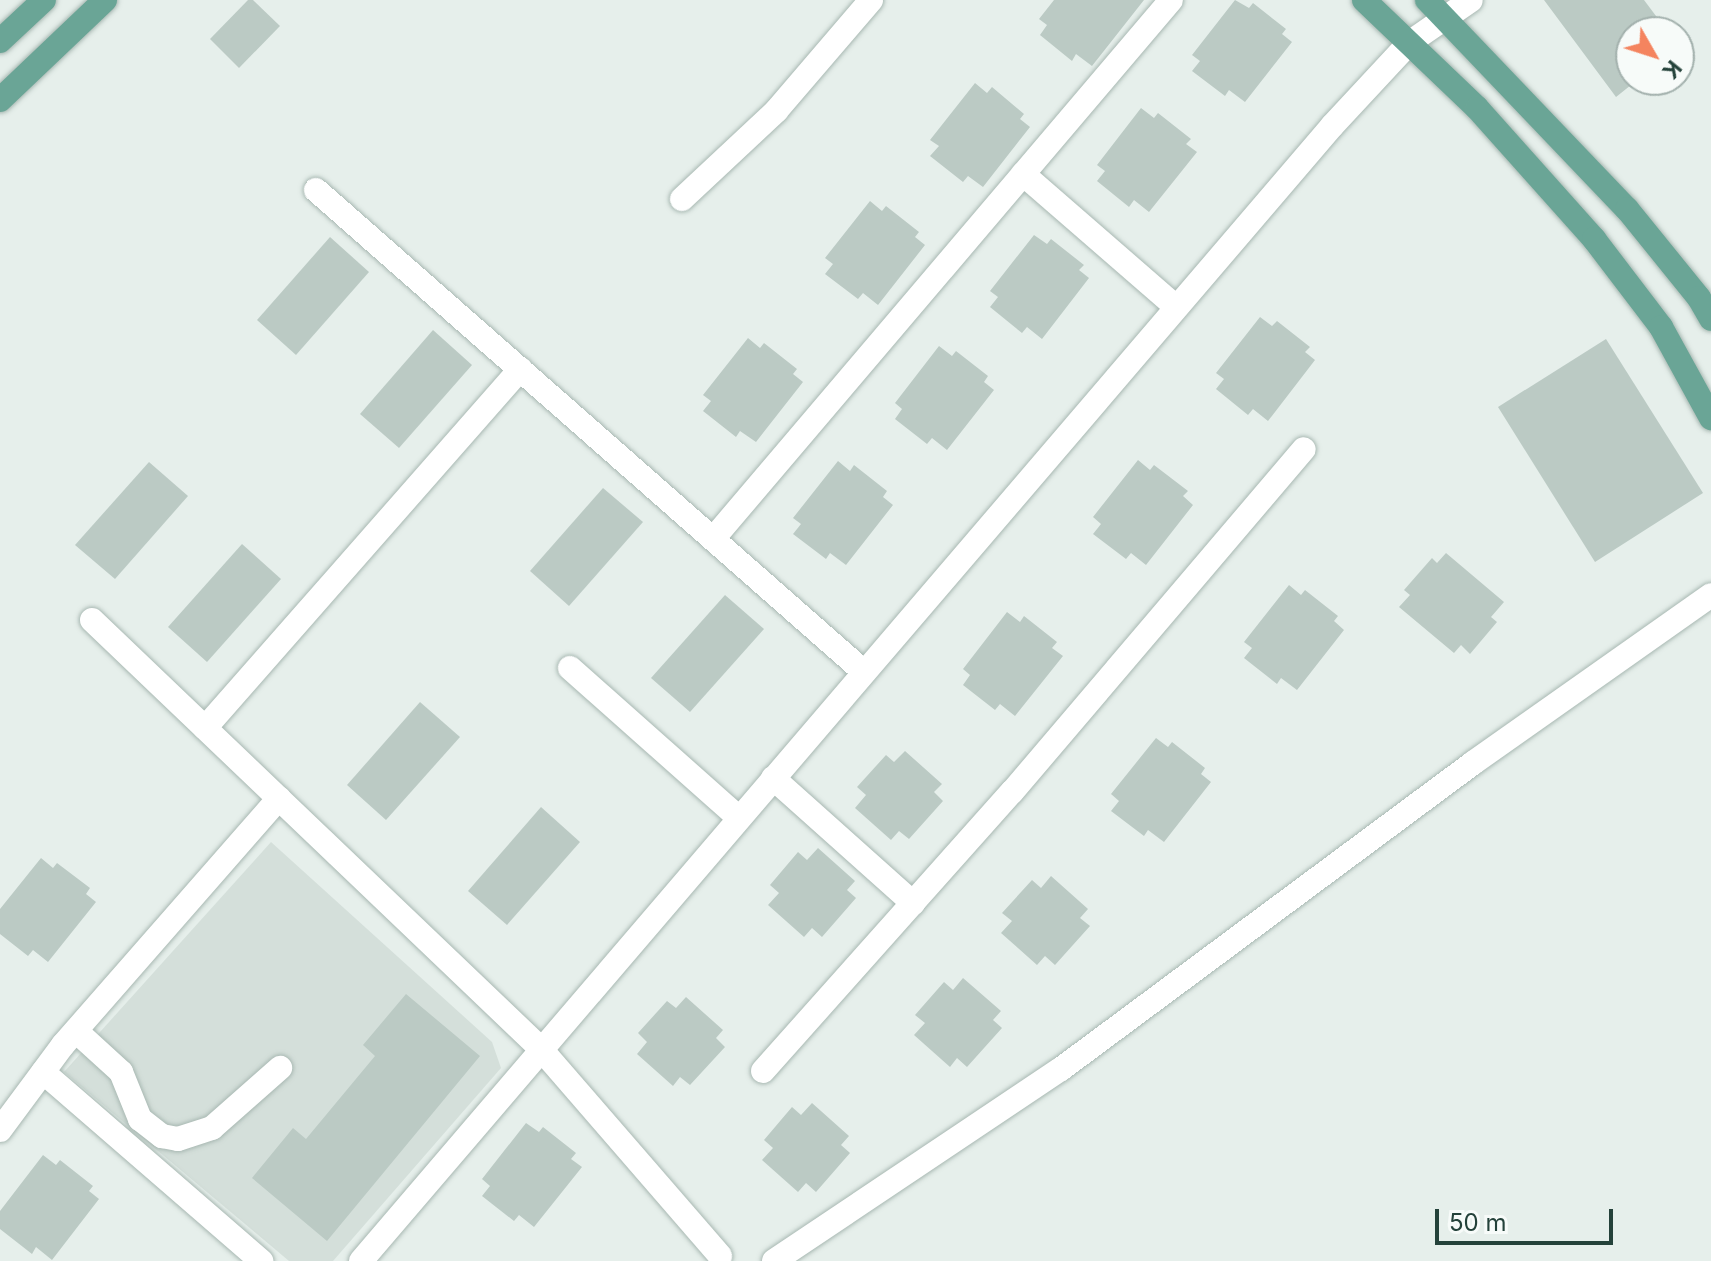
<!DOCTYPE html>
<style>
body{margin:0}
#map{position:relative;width:1711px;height:1261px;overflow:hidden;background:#e6efeb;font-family:Inter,sans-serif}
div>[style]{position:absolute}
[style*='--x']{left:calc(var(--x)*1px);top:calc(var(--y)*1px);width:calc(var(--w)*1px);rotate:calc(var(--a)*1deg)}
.built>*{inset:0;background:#d4dfda}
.building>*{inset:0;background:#bbcac4}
.roads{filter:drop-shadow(0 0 2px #a8b8b2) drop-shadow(0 0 2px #a8b8b2)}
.minor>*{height:24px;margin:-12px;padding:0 12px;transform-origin:12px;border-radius:12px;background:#fff}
.major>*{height:24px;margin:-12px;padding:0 12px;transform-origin:12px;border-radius:12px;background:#6aa596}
span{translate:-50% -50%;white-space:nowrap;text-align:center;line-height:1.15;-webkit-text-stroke:6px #f7fbf9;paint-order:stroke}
.north{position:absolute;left:1615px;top:16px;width:80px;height:80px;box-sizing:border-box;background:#f7fbf9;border:2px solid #a3b1ad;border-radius:50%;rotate:129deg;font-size:22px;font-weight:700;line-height:32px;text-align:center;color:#24423a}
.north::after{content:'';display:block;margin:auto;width:28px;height:36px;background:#f4845f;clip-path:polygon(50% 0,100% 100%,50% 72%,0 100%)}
.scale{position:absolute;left:1435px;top:1209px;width:178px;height:36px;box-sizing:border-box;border:4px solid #24423a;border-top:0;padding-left:10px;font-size:24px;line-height:28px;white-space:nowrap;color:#24423a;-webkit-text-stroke:6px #f7fbf9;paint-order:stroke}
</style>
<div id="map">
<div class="built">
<i style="clip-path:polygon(271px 842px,492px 1042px,501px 1068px,333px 1261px,289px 1261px,64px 1072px)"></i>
</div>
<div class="building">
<i style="clip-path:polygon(248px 0,253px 0,280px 26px,239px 68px,210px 39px)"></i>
<i style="clip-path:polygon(1054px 0,1144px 0,1092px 66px,1076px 54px,1072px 61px,1040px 35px,1047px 25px,1039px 19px)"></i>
<i style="clip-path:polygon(1235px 0,1249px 8px,1253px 3px,1286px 29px,1282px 34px,1292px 42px,1245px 102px,1229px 90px,1225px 96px,1192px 71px,1200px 61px,1192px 55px)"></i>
<i style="clip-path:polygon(1544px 0,1644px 0,1668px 32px,1631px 32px,1631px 85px,1616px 97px)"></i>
<i style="clip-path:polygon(975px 83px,987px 93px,992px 87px,1024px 114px,1020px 119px,1030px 127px,983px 187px,968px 176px,963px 182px,930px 156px,939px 146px,930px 140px)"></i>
<i style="clip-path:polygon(1141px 108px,1154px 118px,1158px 113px,1191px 139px,1186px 144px,1197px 152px,1149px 212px,1134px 200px,1129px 207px,1097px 181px,1105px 171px,1097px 165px)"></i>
<i style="clip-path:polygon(870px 201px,882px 211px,886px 206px,919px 232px,915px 237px,925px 245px,878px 305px,863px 293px,858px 299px,825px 274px,833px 264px,825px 258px)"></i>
<i style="clip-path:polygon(1034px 235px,1047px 244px,1051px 239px,1084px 265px,1079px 270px,1089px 278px,1042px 339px,1027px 327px,1022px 333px,990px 307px,998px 297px,990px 291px)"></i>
<i style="clip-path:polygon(330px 237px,369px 272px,296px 355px,257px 320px)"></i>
<i style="clip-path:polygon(1260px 317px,1272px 326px,1277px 321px,1310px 347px,1305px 352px,1315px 360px,1268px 421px,1253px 409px,1248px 415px,1216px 389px,1224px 379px,1216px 373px)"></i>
<i style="clip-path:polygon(433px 330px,472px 365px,399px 448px,360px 414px)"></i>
<i style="clip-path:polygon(748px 338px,760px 348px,764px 343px,797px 369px,793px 374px,803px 382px,756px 442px,740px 431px,736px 437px,703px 411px,711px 401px,703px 395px)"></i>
<i style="clip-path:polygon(1606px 339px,1703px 493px,1595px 562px,1498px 407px)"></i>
<i style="clip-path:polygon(939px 346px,952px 356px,956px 351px,988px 376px,984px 382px,994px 390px,947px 450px,932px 438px,927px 444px,895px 419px,902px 409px,895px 403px)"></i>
<i style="clip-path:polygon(1138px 460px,1150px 470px,1154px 465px,1188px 491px,1183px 496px,1193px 505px,1146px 565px,1131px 553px,1126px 559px,1093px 534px,1101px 524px,1093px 517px)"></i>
<i style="clip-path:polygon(838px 461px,850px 471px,854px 465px,887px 491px,883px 497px,893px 505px,846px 565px,830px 553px,826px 559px,793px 534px,801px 524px,793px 518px)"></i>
<i style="clip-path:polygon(149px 462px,188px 496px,115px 579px,75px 545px)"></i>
<i style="clip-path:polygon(603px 488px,643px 522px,569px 606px,530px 571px)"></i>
<i style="clip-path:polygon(242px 544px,281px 579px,207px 662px,168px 627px)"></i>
<i style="clip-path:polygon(1446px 553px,1504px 602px,1491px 617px,1497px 622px,1470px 654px,1461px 645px,1454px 653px,1399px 607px,1410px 595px,1404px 590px,1432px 558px,1437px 563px)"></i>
<i style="clip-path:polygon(1289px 585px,1301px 595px,1305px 590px,1338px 616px,1334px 621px,1344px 630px,1297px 690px,1281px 678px,1277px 684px,1244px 658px,1252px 648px,1244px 642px)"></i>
<i style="clip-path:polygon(725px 595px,764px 629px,690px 712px,651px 678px)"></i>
<i style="clip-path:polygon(1007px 612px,1020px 622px,1024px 616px,1057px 642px,1052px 648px,1063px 656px,1015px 716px,1000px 704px,995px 710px,963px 685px,970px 675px,963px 669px)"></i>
<i style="clip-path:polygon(420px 702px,460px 737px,386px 820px,347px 785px)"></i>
<i style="clip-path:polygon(1156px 738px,1168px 747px,1172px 742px,1205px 768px,1201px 774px,1211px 782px,1164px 842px,1148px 830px,1144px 836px,1111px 811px,1119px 801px,1111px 794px)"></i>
<i style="clip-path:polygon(905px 751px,942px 784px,934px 792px,943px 801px,909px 839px,899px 831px,891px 840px,855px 808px,866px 795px,857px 787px,886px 755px,894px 762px)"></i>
<i style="clip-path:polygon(541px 807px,580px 842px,507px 925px,468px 891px)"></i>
<i style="clip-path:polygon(818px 848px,855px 881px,847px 890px,856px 898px,822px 937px,812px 928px,804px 937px,768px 905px,779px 893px,770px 885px,798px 852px,807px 860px)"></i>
<i style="clip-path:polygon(41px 858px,53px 868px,57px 863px,90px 888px,86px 894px,96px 902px,48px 962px,33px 950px,28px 956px,0 934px,0 909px)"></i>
<i style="clip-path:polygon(1051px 876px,1088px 909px,1080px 918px,1090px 926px,1055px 965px,1045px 956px,1037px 965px,1001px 933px,1012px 921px,1002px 913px,1032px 880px,1041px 888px)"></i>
<i style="clip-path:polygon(963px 978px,1001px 1011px,993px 1020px,1002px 1028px,967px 1067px,957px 1058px,950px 1067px,914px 1035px,925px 1023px,915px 1015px,944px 982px,953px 990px)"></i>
<i style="clip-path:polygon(406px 994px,480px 1056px,327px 1241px,252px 1178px,293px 1128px,306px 1139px,375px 1056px,363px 1045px)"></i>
<i style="clip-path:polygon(686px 997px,723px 1030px,716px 1038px,725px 1047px,690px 1085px,680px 1077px,673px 1086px,637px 1054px,647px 1042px,638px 1033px,667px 1001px,676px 1008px)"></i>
<i style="clip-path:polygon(812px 1103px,849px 1136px,841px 1145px,850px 1153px,816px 1192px,806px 1183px,798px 1192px,762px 1160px,773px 1148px,764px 1140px,792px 1107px,801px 1115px)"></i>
<i style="clip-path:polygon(526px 1123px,539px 1132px,543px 1127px,576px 1153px,571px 1159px,582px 1167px,534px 1227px,519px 1215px,514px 1221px,482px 1196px,490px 1186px,482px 1179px)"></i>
<i style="clip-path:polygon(43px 1155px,56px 1165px,60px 1160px,93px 1186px,89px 1191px,99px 1199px,52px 1260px,36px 1247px,32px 1254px,0 1229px,0 1211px)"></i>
</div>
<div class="roads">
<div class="minor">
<i style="--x:1023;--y:174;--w:203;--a:41"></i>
<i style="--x:316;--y:190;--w:730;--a:41.33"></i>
<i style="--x:682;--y:199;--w:129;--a:-43.1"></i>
<i style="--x:776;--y:111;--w:146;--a:-49.4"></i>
<i style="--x:713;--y:539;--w:707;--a:-49.64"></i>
<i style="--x:92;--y:620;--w:620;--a:43.69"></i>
<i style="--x:540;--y:1048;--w:275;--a:49.1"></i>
<i style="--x:570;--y:668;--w:226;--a:41.6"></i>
<i style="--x:205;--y:728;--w:478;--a:-48.7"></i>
<i style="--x:773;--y:778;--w:188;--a:41.8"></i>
<i style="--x:76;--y:1031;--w:61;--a:42.3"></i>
<i style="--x:121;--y:1072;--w:51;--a:68"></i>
<i style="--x:140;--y:1119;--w:28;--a:38"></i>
<i style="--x:162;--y:1136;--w:16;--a:11"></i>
<i style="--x:178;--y:1139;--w:36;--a:-18"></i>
<i style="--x:212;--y:1128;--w:91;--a:-41.4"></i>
<i style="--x:763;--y:1071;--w:374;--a:-48.3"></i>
<i style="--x:1012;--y:792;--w:450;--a:-49.6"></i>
<i style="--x:43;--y:1072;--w:289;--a:40.9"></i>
<i style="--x:0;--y:1130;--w:106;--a:-53.5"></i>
<i style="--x:63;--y:1045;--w:328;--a:-48.8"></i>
<i style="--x:361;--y:1261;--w:1494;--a:-49.45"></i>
<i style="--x:1332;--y:126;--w:113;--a:-47.1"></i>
<i style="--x:1409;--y:43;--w:75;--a:-34.7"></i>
<i style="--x:774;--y:1261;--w:345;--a:-33.8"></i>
<i style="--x:1061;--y:1069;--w:513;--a:-36.6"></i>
<i style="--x:1473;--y:763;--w:291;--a:-35.2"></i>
</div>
<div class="major">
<i style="--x:1364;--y:0;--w:156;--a:43.7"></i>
<i style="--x:1477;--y:108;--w:176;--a:48.2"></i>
<i style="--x:1594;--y:239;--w:111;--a:52.7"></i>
<i style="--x:1661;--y:327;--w:104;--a:61.2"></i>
<i style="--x:1427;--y:0;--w:289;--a:46.3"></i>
<i style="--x:1627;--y:209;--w:114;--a:51"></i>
<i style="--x:1699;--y:298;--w:24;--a:60"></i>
<i style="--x:0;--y:41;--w:60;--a:-43"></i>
<i style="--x:0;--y:100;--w:145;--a:-43.6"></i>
</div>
</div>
<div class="north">K</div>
<div class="scale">50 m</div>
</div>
